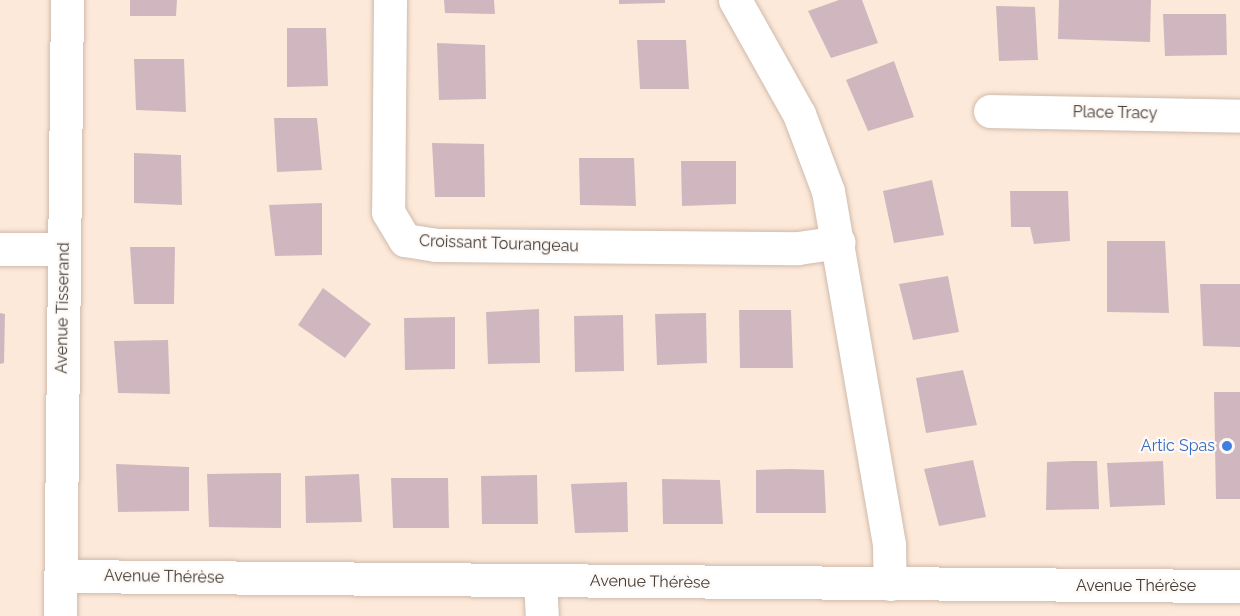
<!DOCTYPE html>
<meta charset="utf-8">
<style>
body{margin:0}
#map{position:relative;width:1240px;height:616px;overflow:hidden;background:#fde9d9;font-family:Raleway,sans-serif}
div>[style]{position:absolute}
[style*='--x']{left:calc(var(--x)*1px);top:calc(var(--y)*1px);width:calc(var(--w)*1px);rotate:calc(var(--a)*1deg)}
.building>*{inset:0;background:#d0b7bf}
.roads{filter:drop-shadow(0 0 2px #cebaac) drop-shadow(0 0 2px #cebaac)}
.minor>*{height:33px;margin:-16.5px;padding:0 16.5px;transform-origin:16.5px;border-radius:16.5px;background:#fff}
.tertiary>*{height:33px;margin:-16.5px;padding:0 16.5px;transform-origin:16.5px;border-radius:16.5px;background:#fff}
.dots>*{width:16px;height:16px;translate:-50% -50%;box-sizing:border-box;border:3px solid #fdf9f6;border-radius:50%}
span{translate:-50% -50%;white-space:nowrap;text-align:center;line-height:1.15;-webkit-text-stroke:4.5px #fdf9f6;paint-order:stroke}
.street-label{font-size:16px;color:#423a34}
.shop-label{font-size:16px;color:#366cbe}
.right{translate:-100% -50%;text-align:right}
</style>
<div id="map">
<div class="building">
<i style="clip-path:polygon(130px 0,177px 0,176px 16px,130px 16px)"></i>
<i style="clip-path:polygon(444px 0,494px 0,495px 14px,445px 13px)"></i>
<i style="clip-path:polygon(619px 0,665px 0,665px 3px,619px 4px)"></i>
<i style="clip-path:polygon(839px 0,862px 0,878px 43px,831px 58px,808px 11px)"></i>
<i style="clip-path:polygon(1059px 0,1151px 0,1150px 42px,1058px 39px)"></i>
<i style="clip-path:polygon(996px 6px,1035px 7px,1038px 60px,999px 61px)"></i>
<i style="clip-path:polygon(1163px 14px,1226px 14px,1227px 55px,1165px 56px)"></i>
<i style="clip-path:polygon(287px 28px,326px 28px,328px 86px,287px 87px)"></i>
<i style="clip-path:polygon(637px 40px,686px 40px,689px 89px,640px 89px)"></i>
<i style="clip-path:polygon(437px 43px,485px 45px,486px 99px,439px 100px)"></i>
<i style="clip-path:polygon(134px 59px,184px 59px,186px 112px,136px 110px)"></i>
<i style="clip-path:polygon(894px 61px,914px 117px,868px 131px,846px 80px)"></i>
<i style="clip-path:polygon(274px 118px,317px 118px,322px 170px,277px 172px)"></i>
<i style="clip-path:polygon(432px 143px,484px 144px,485px 197px,435px 197px)"></i>
<i style="clip-path:polygon(134px 153px,181px 155px,182px 205px,134px 203px)"></i>
<i style="clip-path:polygon(579px 158px,634px 158px,636px 206px,580px 205px)"></i>
<i style="clip-path:polygon(681px 161px,736px 161px,736px 204px,682px 206px)"></i>
<i style="clip-path:polygon(932px 180px,944px 235px,894px 243px,883px 191px)"></i>
<i style="clip-path:polygon(1010px 191px,1068px 191px,1070px 241px,1034px 244px,1030px 227px,1011px 227px)"></i>
<i style="clip-path:polygon(322px 203px,322px 255px,275px 256px,269px 205px)"></i>
<i style="clip-path:polygon(1107px 241px,1165px 241px,1169px 313px,1107px 312px)"></i>
<i style="clip-path:polygon(130px 247px,175px 247px,174px 304px,134px 304px)"></i>
<i style="clip-path:polygon(948px 276px,959px 332px,913px 340px,899px 284px)"></i>
<i style="clip-path:polygon(1200px 284px,1240px 284px,1240px 347px,1203px 346px)"></i>
<i style="clip-path:polygon(323px 288px,371px 324px,345px 358px,298px 325px)"></i>
<i style="clip-path:polygon(539px 309px,540px 363px,488px 364px,486px 312px)"></i>
<i style="clip-path:polygon(739px 310px,791px 310px,793px 368px,740px 368px)"></i>
<i style="clip-path:polygon(0 313px,5px 314px,4px 363px,0 364px)"></i>
<i style="clip-path:polygon(706px 313px,707px 363px,657px 365px,655px 314px)"></i>
<i style="clip-path:polygon(623px 315px,624px 371px,575px 372px,574px 316px)"></i>
<i style="clip-path:polygon(455px 317px,455px 369px,405px 370px,404px 318px)"></i>
<i style="clip-path:polygon(168px 340px,170px 394px,118px 393px,114px 341px)"></i>
<i style="clip-path:polygon(963px 370px,977px 425px,926px 433px,916px 378px)"></i>
<i style="clip-path:polygon(1214px 392px,1240px 392px,1240px 499px,1216px 499px)"></i>
<i style="clip-path:polygon(973px 460px,986px 517px,939px 526px,924px 469px)"></i>
<i style="clip-path:polygon(1073px 461px,1097px 461px,1099px 509px,1046px 510px,1047px 462px)"></i>
<i style="clip-path:polygon(1163px 461px,1165px 505px,1110px 507px,1107px 463px)"></i>
<i style="clip-path:polygon(116px 464px,189px 467px,189px 511px,118px 512px)"></i>
<i style="clip-path:polygon(790px 469px,824px 470px,826px 513px,756px 513px,756px 470px)"></i>
<i style="clip-path:polygon(281px 473px,281px 528px,209px 527px,207px 474px)"></i>
<i style="clip-path:polygon(359px 474px,362px 522px,306px 523px,305px 476px)"></i>
<i style="clip-path:polygon(537px 475px,538px 524px,482px 524px,481px 476px)"></i>
<i style="clip-path:polygon(391px 478px,448px 478px,449px 528px,393px 528px)"></i>
<i style="clip-path:polygon(662px 479px,720px 480px,723px 524px,663px 524px)"></i>
<i style="clip-path:polygon(627px 482px,628px 532px,575px 533px,571px 484px)"></i>
</div>
<div class="roads">
<div class="minor">
<i style="--x:390;--y:0;--w:212;--a:90.5"></i>
<i style="--x:388;--y:212;--w:33;--a:59"></i>
<i style="--x:405;--y:240;--w:31;--a:9"></i>
<i style="--x:436;--y:245;--w:362;--a:0.5"></i>
<i style="--x:798;--y:248;--w:41;--a:-8.3"></i>
<i style="--x:735;--y:0;--w:131;--a:60.7"></i>
<i style="--x:799;--y:114;--w:82;--a:69.4"></i>
<i style="--x:828;--y:191;--w:359;--a:80.2"></i>
<i style="--x:889;--y:545;--w:39;--a:89"></i>
<i style="--x:990;--y:111;--w:250;--a:1.1"></i>
<i style="--x:0;--y:249;--w:64;--a:0"></i>
<i style="--x:60;--y:576;--w:1180;--a:0.49"></i>
<i style="--x:540;--y:581;--w:35;--a:87"></i>
</div>
<div class="tertiary">
<i style="--x:60;--y:616;--w:616;--a:-89.35"></i>
</div>
</div>
<div class="dots">
<i style="left:1227px;top:446px;background:#3f7fe0"></i>
</div>
<div class="street-label">
<span style="left:1115px;top:113px;rotate:1deg">Place Tracy</span>
<span style="left:499px;top:244px;rotate:2deg">Croissant Tourangeau</span>
<span style="left:63px;top:308px;rotate:-89deg">Avenue Tisserand</span>
<span style="left:164px;top:577px;rotate:1deg">Avenue Thérèse</span>
<span style="left:650px;top:582px;rotate:1deg">Avenue Thérèse</span>
<span style="left:1136px;top:586px">Avenue Thérèse</span>
</div>
<div class="shop-label">
<span class="right" style="left:1215px;top:446px">Artic Spas</span>
</div>
</div>
